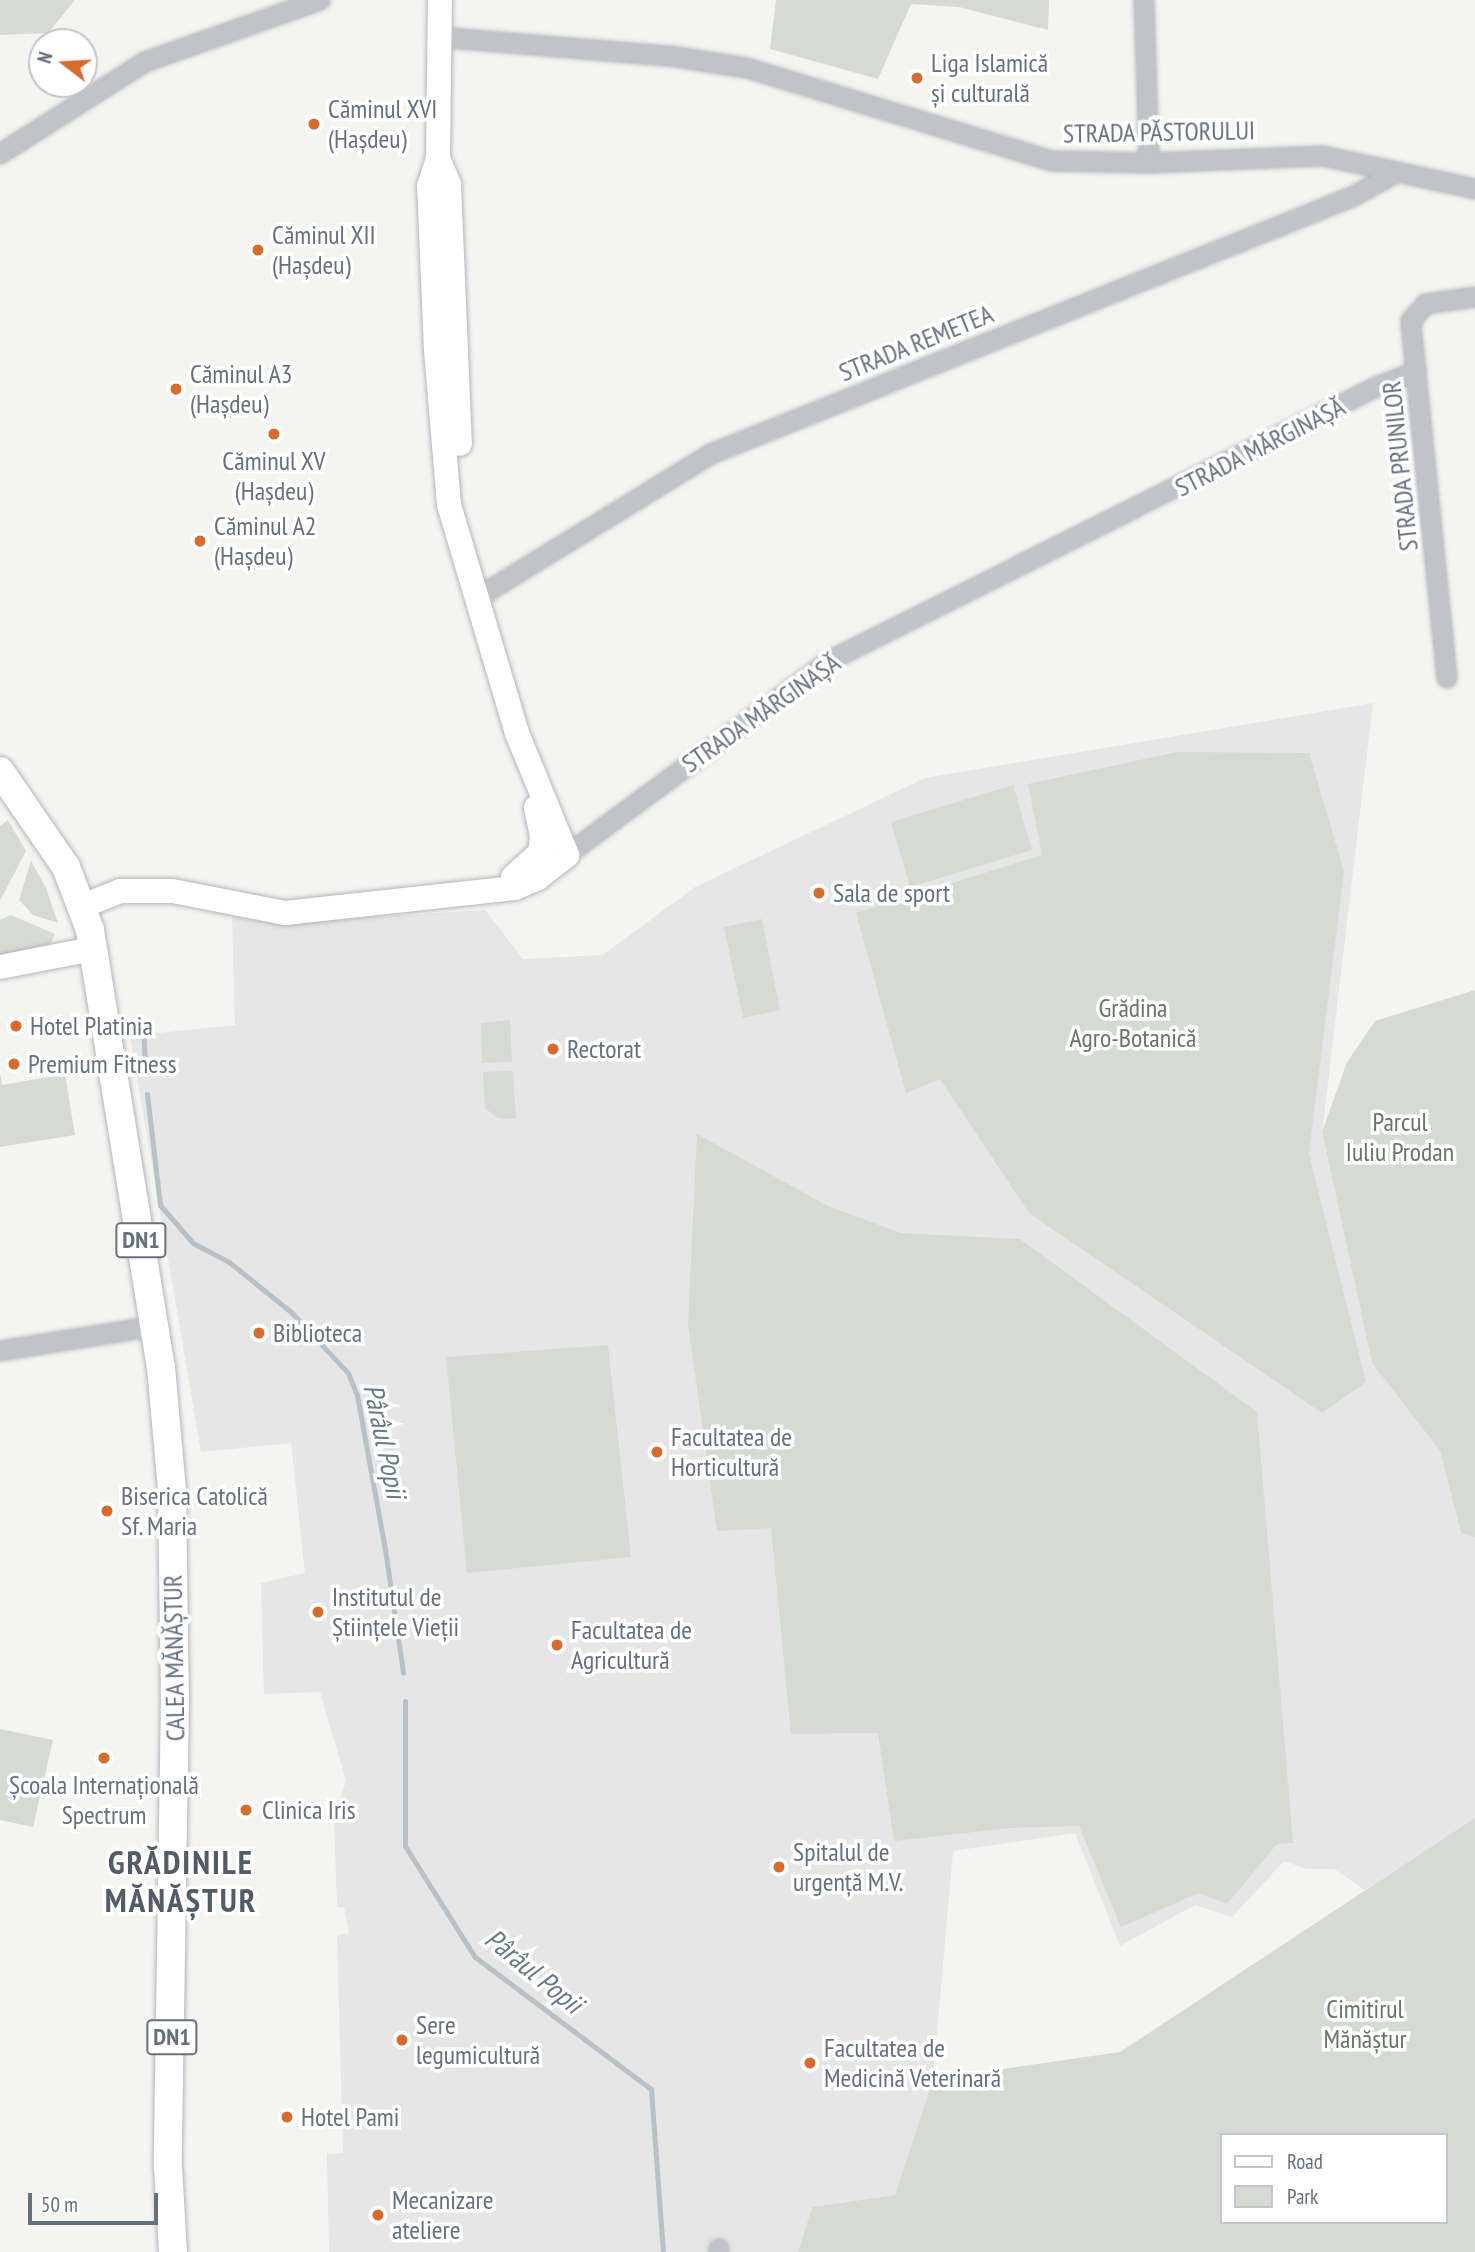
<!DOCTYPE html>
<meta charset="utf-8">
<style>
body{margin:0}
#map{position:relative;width:1475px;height:2252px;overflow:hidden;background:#f4f5f1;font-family:"PT Sans Narrow",sans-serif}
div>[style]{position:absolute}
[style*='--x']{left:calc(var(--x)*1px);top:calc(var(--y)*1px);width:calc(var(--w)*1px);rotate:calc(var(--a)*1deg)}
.built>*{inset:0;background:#e5e6e5}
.green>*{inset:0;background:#d5dbd3}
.stream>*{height:5px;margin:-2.5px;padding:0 2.5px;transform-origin:2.5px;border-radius:2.5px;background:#b8c1c6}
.roads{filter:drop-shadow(0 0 2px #b3b6bb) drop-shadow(0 0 2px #b3b6bb)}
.street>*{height:18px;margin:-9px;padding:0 9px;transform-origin:9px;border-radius:9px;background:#c0c3c7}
.secondary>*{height:24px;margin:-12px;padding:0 12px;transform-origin:12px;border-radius:12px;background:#fff}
.primary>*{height:28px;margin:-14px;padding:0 14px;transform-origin:14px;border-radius:14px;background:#fff}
.dots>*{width:19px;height:19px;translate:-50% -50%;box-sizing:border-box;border:4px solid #fff;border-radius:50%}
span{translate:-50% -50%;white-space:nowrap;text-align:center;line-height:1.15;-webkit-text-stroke:7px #fff;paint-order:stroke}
.shield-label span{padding:2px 5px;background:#fff;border:2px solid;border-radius:5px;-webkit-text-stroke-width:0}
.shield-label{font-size:24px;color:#667180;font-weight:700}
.poi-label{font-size:26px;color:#667180}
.left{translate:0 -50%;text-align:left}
.street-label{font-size:26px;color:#667180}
.park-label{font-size:26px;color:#657864}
.water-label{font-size:28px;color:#667984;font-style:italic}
.district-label{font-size:33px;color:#535b66;font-weight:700;letter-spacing:2px}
.legend{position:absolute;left:1220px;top:2133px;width:228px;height:91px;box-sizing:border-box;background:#fff;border:2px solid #c2c6cc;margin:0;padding:9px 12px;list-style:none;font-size:21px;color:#667180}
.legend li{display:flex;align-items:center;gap:14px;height:35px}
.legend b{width:35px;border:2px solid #c2c6cc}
.north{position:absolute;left:28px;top:28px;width:70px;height:70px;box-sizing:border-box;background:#fff;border:2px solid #c2c6cc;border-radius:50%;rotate:287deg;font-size:19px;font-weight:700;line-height:28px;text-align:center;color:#667180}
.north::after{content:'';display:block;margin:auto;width:24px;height:32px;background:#d76b2f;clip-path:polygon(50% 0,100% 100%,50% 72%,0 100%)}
.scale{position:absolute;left:28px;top:2193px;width:130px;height:32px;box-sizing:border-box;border:4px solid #667180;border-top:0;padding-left:9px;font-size:21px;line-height:24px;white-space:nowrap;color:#667180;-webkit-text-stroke:5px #fff;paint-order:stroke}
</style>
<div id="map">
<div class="built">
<i style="clip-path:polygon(1373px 703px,1322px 1133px,1372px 1363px,1440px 1451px,1461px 1533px,1475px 1537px,1475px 1819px,1365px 1890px,1334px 1869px,1307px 1869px,1284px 1861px,1232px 1917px,1195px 1905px,1120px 1946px,1075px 1833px,953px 1851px,933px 2079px,895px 2195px,812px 2207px,798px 2252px,329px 2252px,327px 2154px,343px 2153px,337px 1935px,349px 1933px,344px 1907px,337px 1907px,334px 1817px,346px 1781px,320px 1692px,264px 1694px,261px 1583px,305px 1573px,291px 1443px,201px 1452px,130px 1036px,235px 1025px,232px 917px,282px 923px,485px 910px,523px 959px,603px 955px,695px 887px,925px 778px)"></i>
</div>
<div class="green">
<i style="clip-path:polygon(0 0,75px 0,48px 33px,0 35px)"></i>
<i style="clip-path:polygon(776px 0,1049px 0,1048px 30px,959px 7px,911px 4px,878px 79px,770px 49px)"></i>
<i style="clip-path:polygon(1177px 752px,1309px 753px,1344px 871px,1309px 1153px,1366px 1382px,1322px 1413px,1029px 1213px,940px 1079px,906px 1093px,856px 913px,1042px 855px,1028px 784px)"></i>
<i style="clip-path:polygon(1013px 785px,1032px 850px,910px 887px,891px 822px)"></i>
<i style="clip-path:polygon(8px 820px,26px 851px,0 901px,0 826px)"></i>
<i style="clip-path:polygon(31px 861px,46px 888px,58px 923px,33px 915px,19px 900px)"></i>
<i style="clip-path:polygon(11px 915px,55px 934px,51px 942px,43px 951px,0 960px,0 920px)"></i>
<i style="clip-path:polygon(762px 919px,780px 1010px,743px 1018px,724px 927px)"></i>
<i style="clip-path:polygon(1475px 990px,1475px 1537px,1461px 1533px,1440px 1451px,1372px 1363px,1322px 1132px,1347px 1062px,1375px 1021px)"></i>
<i style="clip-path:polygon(510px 1020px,512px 1062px,482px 1063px,481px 1023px)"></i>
<i style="clip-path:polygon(513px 1071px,516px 1119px,498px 1118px,485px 1108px,483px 1072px)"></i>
<i style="clip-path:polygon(0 1074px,2px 1085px,65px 1074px,75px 1135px,0 1147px)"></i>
<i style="clip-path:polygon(697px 1134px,828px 1206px,901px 1233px,1020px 1239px,1257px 1412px,1293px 1843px,1277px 1844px,1227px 1904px,1199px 1893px,1121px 1927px,1079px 1826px,1010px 1828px,894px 1841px,878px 1733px,791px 1734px,771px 1528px,717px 1531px,688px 1324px)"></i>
<i style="clip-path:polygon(608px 1345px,631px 1557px,467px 1573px,446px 1357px)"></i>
<i style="clip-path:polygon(0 1729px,53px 1740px,33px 1827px,0 1820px)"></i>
<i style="clip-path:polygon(evenodd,1475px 1818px,1475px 2252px,798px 2252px,812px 2207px,895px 2195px,933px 2079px,1120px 2052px,1475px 1818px,1221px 2135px,1445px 2135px,1445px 2222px,1221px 2222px,1221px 2135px)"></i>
</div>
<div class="stream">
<i style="--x:143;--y:1024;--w:41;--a:87.2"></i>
<i style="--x:147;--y:1094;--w:112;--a:83.3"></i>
<i style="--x:160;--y:1205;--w:50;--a:49"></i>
<i style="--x:193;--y:1243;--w:41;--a:27.8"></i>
<i style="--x:229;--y:1262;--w:80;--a:38.9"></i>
<i style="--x:291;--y:1312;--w:83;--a:46.9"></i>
<i style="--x:348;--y:1373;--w:24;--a:68"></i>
<i style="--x:357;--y:1395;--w:157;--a:79.7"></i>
<i style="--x:385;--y:1549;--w:125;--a:81.7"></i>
<i style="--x:405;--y:1701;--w:145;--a:90"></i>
<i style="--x:405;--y:1846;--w:131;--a:57.8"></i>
<i style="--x:475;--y:1957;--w:220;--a:36.9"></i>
<i style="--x:651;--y:2089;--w:163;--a:85.8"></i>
</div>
<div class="roads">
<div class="street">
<i style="--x:1144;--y:0;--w:163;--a:88.2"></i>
<i style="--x:437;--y:37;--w:234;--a:4.7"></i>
<i style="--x:670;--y:56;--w:78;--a:8.9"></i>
<i style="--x:747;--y:68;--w:318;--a:17"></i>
<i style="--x:1051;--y:161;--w:98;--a:1.2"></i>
<i style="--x:1149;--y:163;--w:174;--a:-2.3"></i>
<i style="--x:1323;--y:156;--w:156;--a:12.2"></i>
<i style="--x:0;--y:154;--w:172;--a:-32.4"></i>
<i style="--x:145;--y:62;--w:186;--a:-19.5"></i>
<i style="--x:477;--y:598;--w:275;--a:-31.6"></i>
<i style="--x:711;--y:454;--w:691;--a:-21.85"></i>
<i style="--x:1352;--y:197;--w:48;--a:-28.7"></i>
<i style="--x:1447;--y:678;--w:359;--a:-95.8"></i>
<i style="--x:1411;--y:321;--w:23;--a:-49"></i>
<i style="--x:1426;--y:304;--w:49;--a:-8.1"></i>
<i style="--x:567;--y:855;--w:328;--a:-36.5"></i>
<i style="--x:831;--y:660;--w:607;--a:-26.61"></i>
<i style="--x:1374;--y:388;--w:46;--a:-21.6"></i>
<i style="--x:0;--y:1351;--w:158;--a:-9.1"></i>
<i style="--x:719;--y:2249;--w:3;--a:90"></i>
</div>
<div class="secondary">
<i style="--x:438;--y:158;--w:28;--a:67"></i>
<i style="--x:449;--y:184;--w:260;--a:87.6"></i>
<i style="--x:513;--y:877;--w:36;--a:-42"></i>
<i style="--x:540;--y:853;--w:17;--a:-83"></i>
<i style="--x:542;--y:836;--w:29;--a:-102"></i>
<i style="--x:178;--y:892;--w:109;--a:11.1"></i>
<i style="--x:285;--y:913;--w:231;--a:-6.2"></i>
<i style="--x:515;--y:888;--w:25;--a:-23"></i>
<i style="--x:538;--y:878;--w:37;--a:-38"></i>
<i style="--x:567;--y:855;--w:132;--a:-112.3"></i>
<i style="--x:517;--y:733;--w:238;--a:-106.6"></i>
<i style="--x:449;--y:505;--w:155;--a:-94.8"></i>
<i style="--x:436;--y:351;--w:165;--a:-92.4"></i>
<i style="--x:429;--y:186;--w:29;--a:-72"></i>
<i style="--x:438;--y:158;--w:158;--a:-89.3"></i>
<i style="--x:83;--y:906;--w:40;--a:-22"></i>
<i style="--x:120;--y:891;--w:53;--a:0"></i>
<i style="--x:0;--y:967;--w:95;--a:-11"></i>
</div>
<div class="primary">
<i style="--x:0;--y:771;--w:116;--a:55.5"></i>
<i style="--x:66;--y:867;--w:67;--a:69.1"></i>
<i style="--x:90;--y:930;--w:443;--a:80.8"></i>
<i style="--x:161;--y:1367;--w:124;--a:84.9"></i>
<i style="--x:172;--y:1491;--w:207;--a:89.2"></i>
<i style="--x:175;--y:1698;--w:468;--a:90.9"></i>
<i style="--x:168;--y:2166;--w:86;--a:86.7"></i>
</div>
</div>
<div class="dots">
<i style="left:917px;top:78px;background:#d76b2f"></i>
<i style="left:314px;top:124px;background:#d76b2f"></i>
<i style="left:258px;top:250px;background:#d76b2f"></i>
<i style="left:176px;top:389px;background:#d76b2f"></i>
<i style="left:274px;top:434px;background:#d76b2f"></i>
<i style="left:200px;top:541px;background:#d76b2f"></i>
<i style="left:819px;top:893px;background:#d76b2f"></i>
<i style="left:16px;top:1026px;background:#d76b2f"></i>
<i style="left:553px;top:1049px;background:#d76b2f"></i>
<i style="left:14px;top:1064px;background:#d76b2f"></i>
<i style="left:259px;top:1333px;background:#d76b2f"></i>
<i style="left:657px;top:1452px;background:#d76b2f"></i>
<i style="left:107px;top:1511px;background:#d76b2f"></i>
<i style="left:318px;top:1612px;background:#d76b2f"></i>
<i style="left:557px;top:1645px;background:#d76b2f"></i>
<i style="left:104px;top:1758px;background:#d76b2f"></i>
<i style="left:246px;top:1810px;background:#d76b2f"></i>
<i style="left:779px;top:1867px;background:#d76b2f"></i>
<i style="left:402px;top:2040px;background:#d76b2f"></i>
<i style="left:810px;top:2063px;background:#d76b2f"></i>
<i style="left:287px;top:2117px;background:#d76b2f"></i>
<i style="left:378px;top:2215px;background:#d76b2f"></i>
</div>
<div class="shield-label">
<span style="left:141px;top:1240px">DN1</span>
<span style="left:172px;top:2037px">DN1</span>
</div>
<div class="poi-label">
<span class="left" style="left:931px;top:78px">Liga Islamică<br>și culturală</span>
<span class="left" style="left:328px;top:124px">Căminul XVI<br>(Hașdeu)</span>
<span class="left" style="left:272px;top:250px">Căminul XII<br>(Hașdeu)</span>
<span class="left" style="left:190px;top:389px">Căminul A3<br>(Hașdeu)</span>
<span style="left:274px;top:476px">Căminul XV<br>(Hașdeu)</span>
<span class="left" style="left:214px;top:541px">Căminul A2<br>(Hașdeu)</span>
<span class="left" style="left:833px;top:893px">Sala de sport</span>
<span class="left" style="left:30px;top:1026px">Hotel Platinia</span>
<span class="left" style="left:567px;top:1049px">Rectorat</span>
<span class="left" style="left:28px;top:1064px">Premium Fitness</span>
<span class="left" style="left:273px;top:1333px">Biblioteca</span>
<span class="left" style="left:671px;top:1452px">Facultatea de<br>Horticultură</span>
<span class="left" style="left:121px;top:1511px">Biserica Catolică<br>Sf. Maria</span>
<span class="left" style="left:332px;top:1612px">Institutul de<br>Științele Vieții</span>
<span class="left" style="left:571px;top:1645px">Facultatea de<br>Agricultură</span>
<span style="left:104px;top:1800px">Școala Internațională<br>Spectrum</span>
<span class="left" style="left:262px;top:1810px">Clinica Iris</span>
<span class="left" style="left:793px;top:1867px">Spitalul de<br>urgență M.V.</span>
<span class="left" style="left:416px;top:2040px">Sere<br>legumicultură</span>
<span class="left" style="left:824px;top:2063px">Facultatea de<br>Medicină Veterinară</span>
<span class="left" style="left:301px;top:2117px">Hotel Pami</span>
<span class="left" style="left:392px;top:2215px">Mecanizare<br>ateliere</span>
</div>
<div class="street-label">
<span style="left:1159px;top:132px;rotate:-1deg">STRADA PĂSTORULUI</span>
<span style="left:916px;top:343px;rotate:-22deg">STRADA REMETEA</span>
<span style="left:1260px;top:447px;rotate:-27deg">STRADA MĂRGINAȘĂ</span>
<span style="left:1400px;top:466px;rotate:-96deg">STRADA PRUNILOR</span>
<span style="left:761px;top:713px;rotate:-35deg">STRADA MĂRGINAȘĂ</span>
<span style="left:174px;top:1658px;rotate:-91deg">CALEA MĂNĂȘTUR</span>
</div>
<div class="park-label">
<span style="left:1133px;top:1023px">Grădina<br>Agro-Botanică</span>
<span style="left:1400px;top:1137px">Parcul<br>Iuliu Prodan</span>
<span style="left:1365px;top:2024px">Cimitirul<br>Mănăștur</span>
</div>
<div class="water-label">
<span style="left:385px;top:1441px;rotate:78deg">Pârâul Popii</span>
<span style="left:534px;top:1971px;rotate:39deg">Pârâul Popii</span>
</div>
<div class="district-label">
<span style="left:181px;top:1881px">GRĂDINILE<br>MĂNĂȘTUR</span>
</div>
<ul class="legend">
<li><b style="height:9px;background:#fff"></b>Road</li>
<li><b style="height:19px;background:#d5dbd3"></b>Park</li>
</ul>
<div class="north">N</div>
<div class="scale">50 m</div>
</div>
